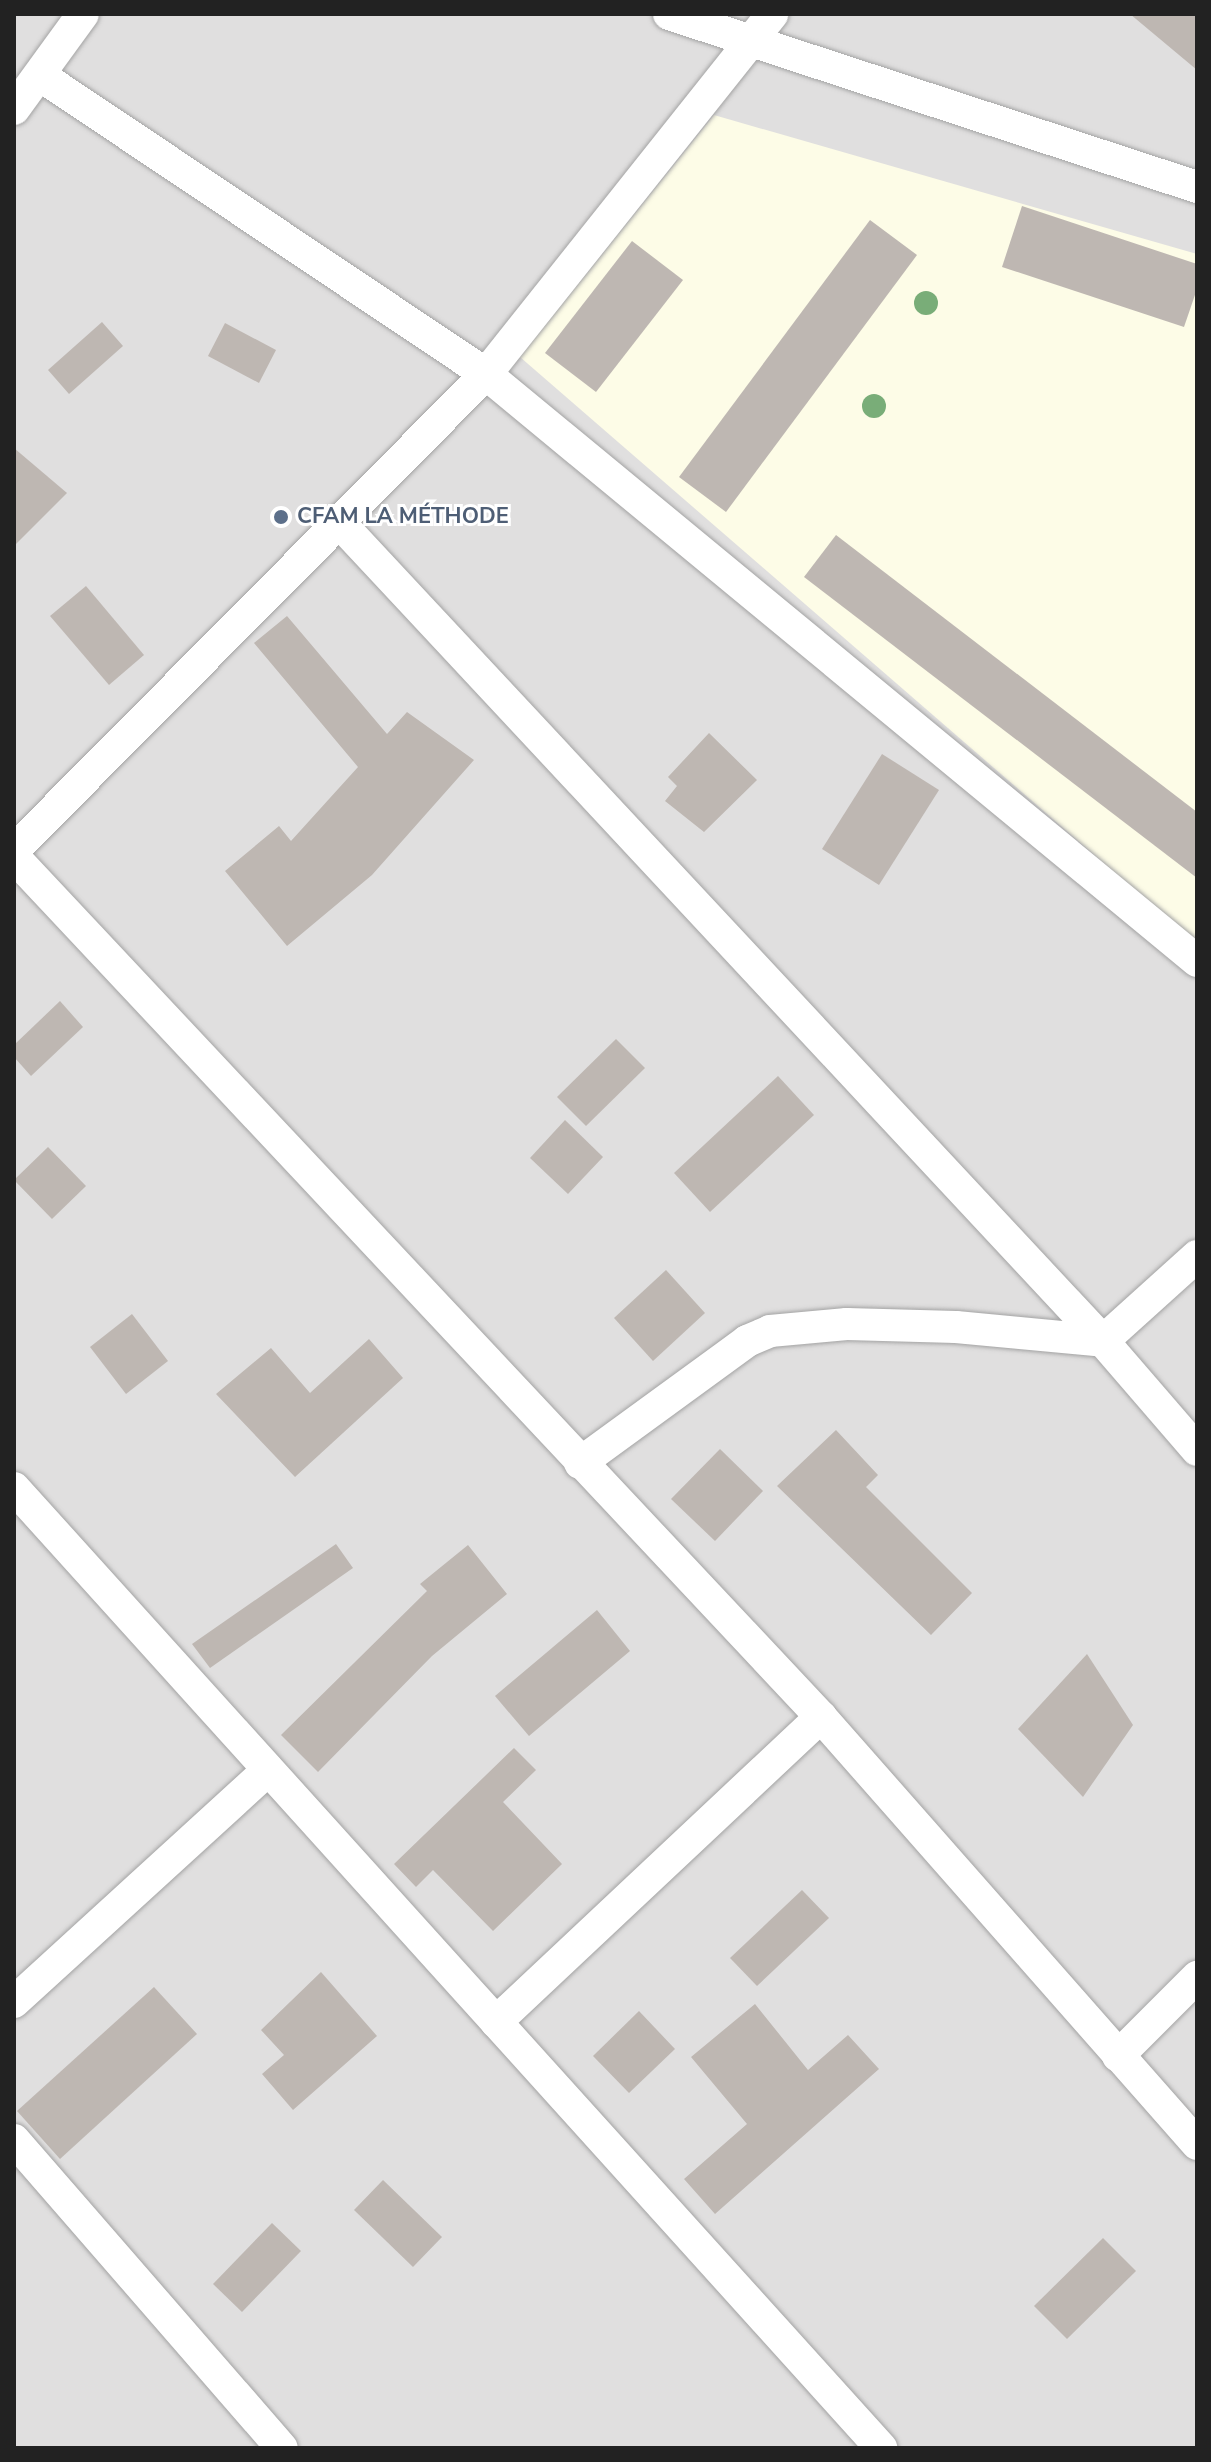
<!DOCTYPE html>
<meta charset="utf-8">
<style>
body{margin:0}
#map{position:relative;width:1211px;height:2462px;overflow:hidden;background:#f1eee9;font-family:"Nunito Sans",sans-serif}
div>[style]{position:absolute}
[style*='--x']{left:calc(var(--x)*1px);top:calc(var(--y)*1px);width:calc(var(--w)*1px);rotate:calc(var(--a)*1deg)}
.residential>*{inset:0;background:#e0dfdf}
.education>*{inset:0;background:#fdfce7}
.building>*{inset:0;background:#beb7b2}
.roads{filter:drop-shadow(0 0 2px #a3a3a3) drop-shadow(0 0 2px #a3a3a3)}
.street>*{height:32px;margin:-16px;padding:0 16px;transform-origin:16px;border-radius:16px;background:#fff}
.trees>*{width:24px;height:24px;margin:-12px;border-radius:50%;background:#79ad78}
.dots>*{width:22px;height:22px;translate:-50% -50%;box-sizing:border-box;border:4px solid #fff;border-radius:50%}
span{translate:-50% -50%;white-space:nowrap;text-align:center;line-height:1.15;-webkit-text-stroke:6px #fff;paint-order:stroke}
.service-label{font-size:22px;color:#4e5e75;font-weight:700}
.left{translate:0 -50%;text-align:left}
.frame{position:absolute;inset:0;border:16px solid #222;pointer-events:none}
</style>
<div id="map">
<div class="residential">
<i style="clip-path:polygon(14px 14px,1197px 14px,1197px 2448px,14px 2448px)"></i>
</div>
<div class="education">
<i style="clip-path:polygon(714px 115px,1197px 254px,1197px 944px,520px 357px)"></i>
</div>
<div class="building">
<i style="clip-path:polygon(1130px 14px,1197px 14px,1197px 70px)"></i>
<i style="clip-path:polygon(1022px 206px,1197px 264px,1197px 289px,1184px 327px,1002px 267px)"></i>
<i style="clip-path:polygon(870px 220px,917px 255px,726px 512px,679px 477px)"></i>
<i style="clip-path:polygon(632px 241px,683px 280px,596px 392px,545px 353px)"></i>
<i style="clip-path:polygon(102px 322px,123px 346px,69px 394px,48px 370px)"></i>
<i style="clip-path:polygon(225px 323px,276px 350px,259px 383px,208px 356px)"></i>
<i style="clip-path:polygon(14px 448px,67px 493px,14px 546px)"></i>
<i style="clip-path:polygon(836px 535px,1197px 812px,1197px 878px,804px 577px)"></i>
<i style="clip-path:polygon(86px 586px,144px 655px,109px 685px,50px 616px)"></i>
<i style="clip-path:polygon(287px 616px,387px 734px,407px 712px,474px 760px,372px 875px,287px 946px,225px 871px,279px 826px,291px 841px,358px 767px,254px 643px)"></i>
<i style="clip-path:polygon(709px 733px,757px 780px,704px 832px,665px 801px,677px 786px,668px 777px)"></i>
<i style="clip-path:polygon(882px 754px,939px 790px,879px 885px,822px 849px)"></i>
<i style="clip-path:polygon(60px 1001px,83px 1027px,31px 1076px,14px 1057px,14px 1045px)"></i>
<i style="clip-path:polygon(616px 1039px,645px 1068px,586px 1126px,557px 1097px)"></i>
<i style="clip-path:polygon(778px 1076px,814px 1115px,710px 1212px,674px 1173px)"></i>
<i style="clip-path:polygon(565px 1120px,603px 1157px,568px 1194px,530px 1158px)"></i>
<i style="clip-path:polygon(48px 1147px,86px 1186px,52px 1219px,14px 1180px)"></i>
<i style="clip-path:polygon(666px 1270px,705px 1313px,653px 1361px,614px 1318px)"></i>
<i style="clip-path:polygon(132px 1314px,168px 1361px,126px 1394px,90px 1347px)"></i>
<i style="clip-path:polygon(369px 1339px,403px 1378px,295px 1477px,216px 1394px,271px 1348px,310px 1393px)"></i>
<i style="clip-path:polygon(836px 1430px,878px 1475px,866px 1487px,972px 1593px,931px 1635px,777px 1486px)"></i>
<i style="clip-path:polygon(720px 1449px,763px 1491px,715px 1541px,671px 1499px)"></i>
<i style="clip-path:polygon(336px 1544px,353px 1568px,210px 1668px,192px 1644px)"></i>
<i style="clip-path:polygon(468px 1545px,507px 1594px,432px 1656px,318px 1772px,281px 1735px,427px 1591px,420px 1584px)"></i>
<i style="clip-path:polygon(597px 1610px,630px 1651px,529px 1736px,495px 1696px)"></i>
<i style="clip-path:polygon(1087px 1654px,1133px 1725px,1083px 1797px,1018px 1729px)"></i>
<i style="clip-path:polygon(514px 1748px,536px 1770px,503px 1802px,562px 1864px,493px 1931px,433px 1870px,416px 1887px,394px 1864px)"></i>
<i style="clip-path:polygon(802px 1890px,829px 1918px,757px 1986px,730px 1958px)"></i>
<i style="clip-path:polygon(321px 1972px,377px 2036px,293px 2110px,262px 2074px,284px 2055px,261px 2030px)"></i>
<i style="clip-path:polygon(154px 1987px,197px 2034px,60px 2159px,17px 2111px)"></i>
<i style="clip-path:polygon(755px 2004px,808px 2070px,848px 2035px,879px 2069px,715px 2214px,684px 2179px,747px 2124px,691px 2057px)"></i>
<i style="clip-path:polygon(639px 2011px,675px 2049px,629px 2093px,593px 2056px)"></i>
<i style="clip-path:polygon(383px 2180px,442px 2237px,413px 2267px,354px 2210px)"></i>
<i style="clip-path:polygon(272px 2223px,301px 2251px,242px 2312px,213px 2284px)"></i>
<i style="clip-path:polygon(1103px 2238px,1136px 2271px,1067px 2339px,1034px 2306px)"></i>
</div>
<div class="roads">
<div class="street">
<i style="--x:669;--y:14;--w:556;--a:18.14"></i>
<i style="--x:41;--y:76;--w:536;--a:33.81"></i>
<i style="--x:486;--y:374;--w:922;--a:39.54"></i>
<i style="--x:14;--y:109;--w:117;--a:-54"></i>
<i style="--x:338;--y:521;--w:1121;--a:46.99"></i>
<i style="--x:1103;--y:1341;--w:144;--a:49.2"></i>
<i style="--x:14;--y:850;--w:670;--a:-45.24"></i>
<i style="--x:486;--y:374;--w:460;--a:-51.5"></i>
<i style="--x:14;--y:857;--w:1179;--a:46.82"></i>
<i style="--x:821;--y:1717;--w:569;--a:48.63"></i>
<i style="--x:580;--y:1463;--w:207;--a:-36.1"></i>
<i style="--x:747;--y:1341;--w:25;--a:-23"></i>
<i style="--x:770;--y:1331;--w:77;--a:-5.2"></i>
<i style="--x:847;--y:1324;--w:109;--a:1.6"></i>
<i style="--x:956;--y:1327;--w:148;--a:5.4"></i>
<i style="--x:1103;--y:1341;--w:127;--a:-42.1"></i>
<i style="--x:14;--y:1488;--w:1294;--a:47.91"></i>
<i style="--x:14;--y:2002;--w:344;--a:-42.4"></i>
<i style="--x:496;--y:2022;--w:446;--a:-43.2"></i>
<i style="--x:1118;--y:2056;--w:112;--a:-45"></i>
<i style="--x:14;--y:2140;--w:408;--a:49"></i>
</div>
</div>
<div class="trees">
<i style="left:926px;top:303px"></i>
<i style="left:874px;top:406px"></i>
</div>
<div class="dots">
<i style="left:281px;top:517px;background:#5c6f8a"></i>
</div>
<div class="service-label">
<span class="left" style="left:297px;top:517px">CFAM LA MÉTHODE</span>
</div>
<div class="frame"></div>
</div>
